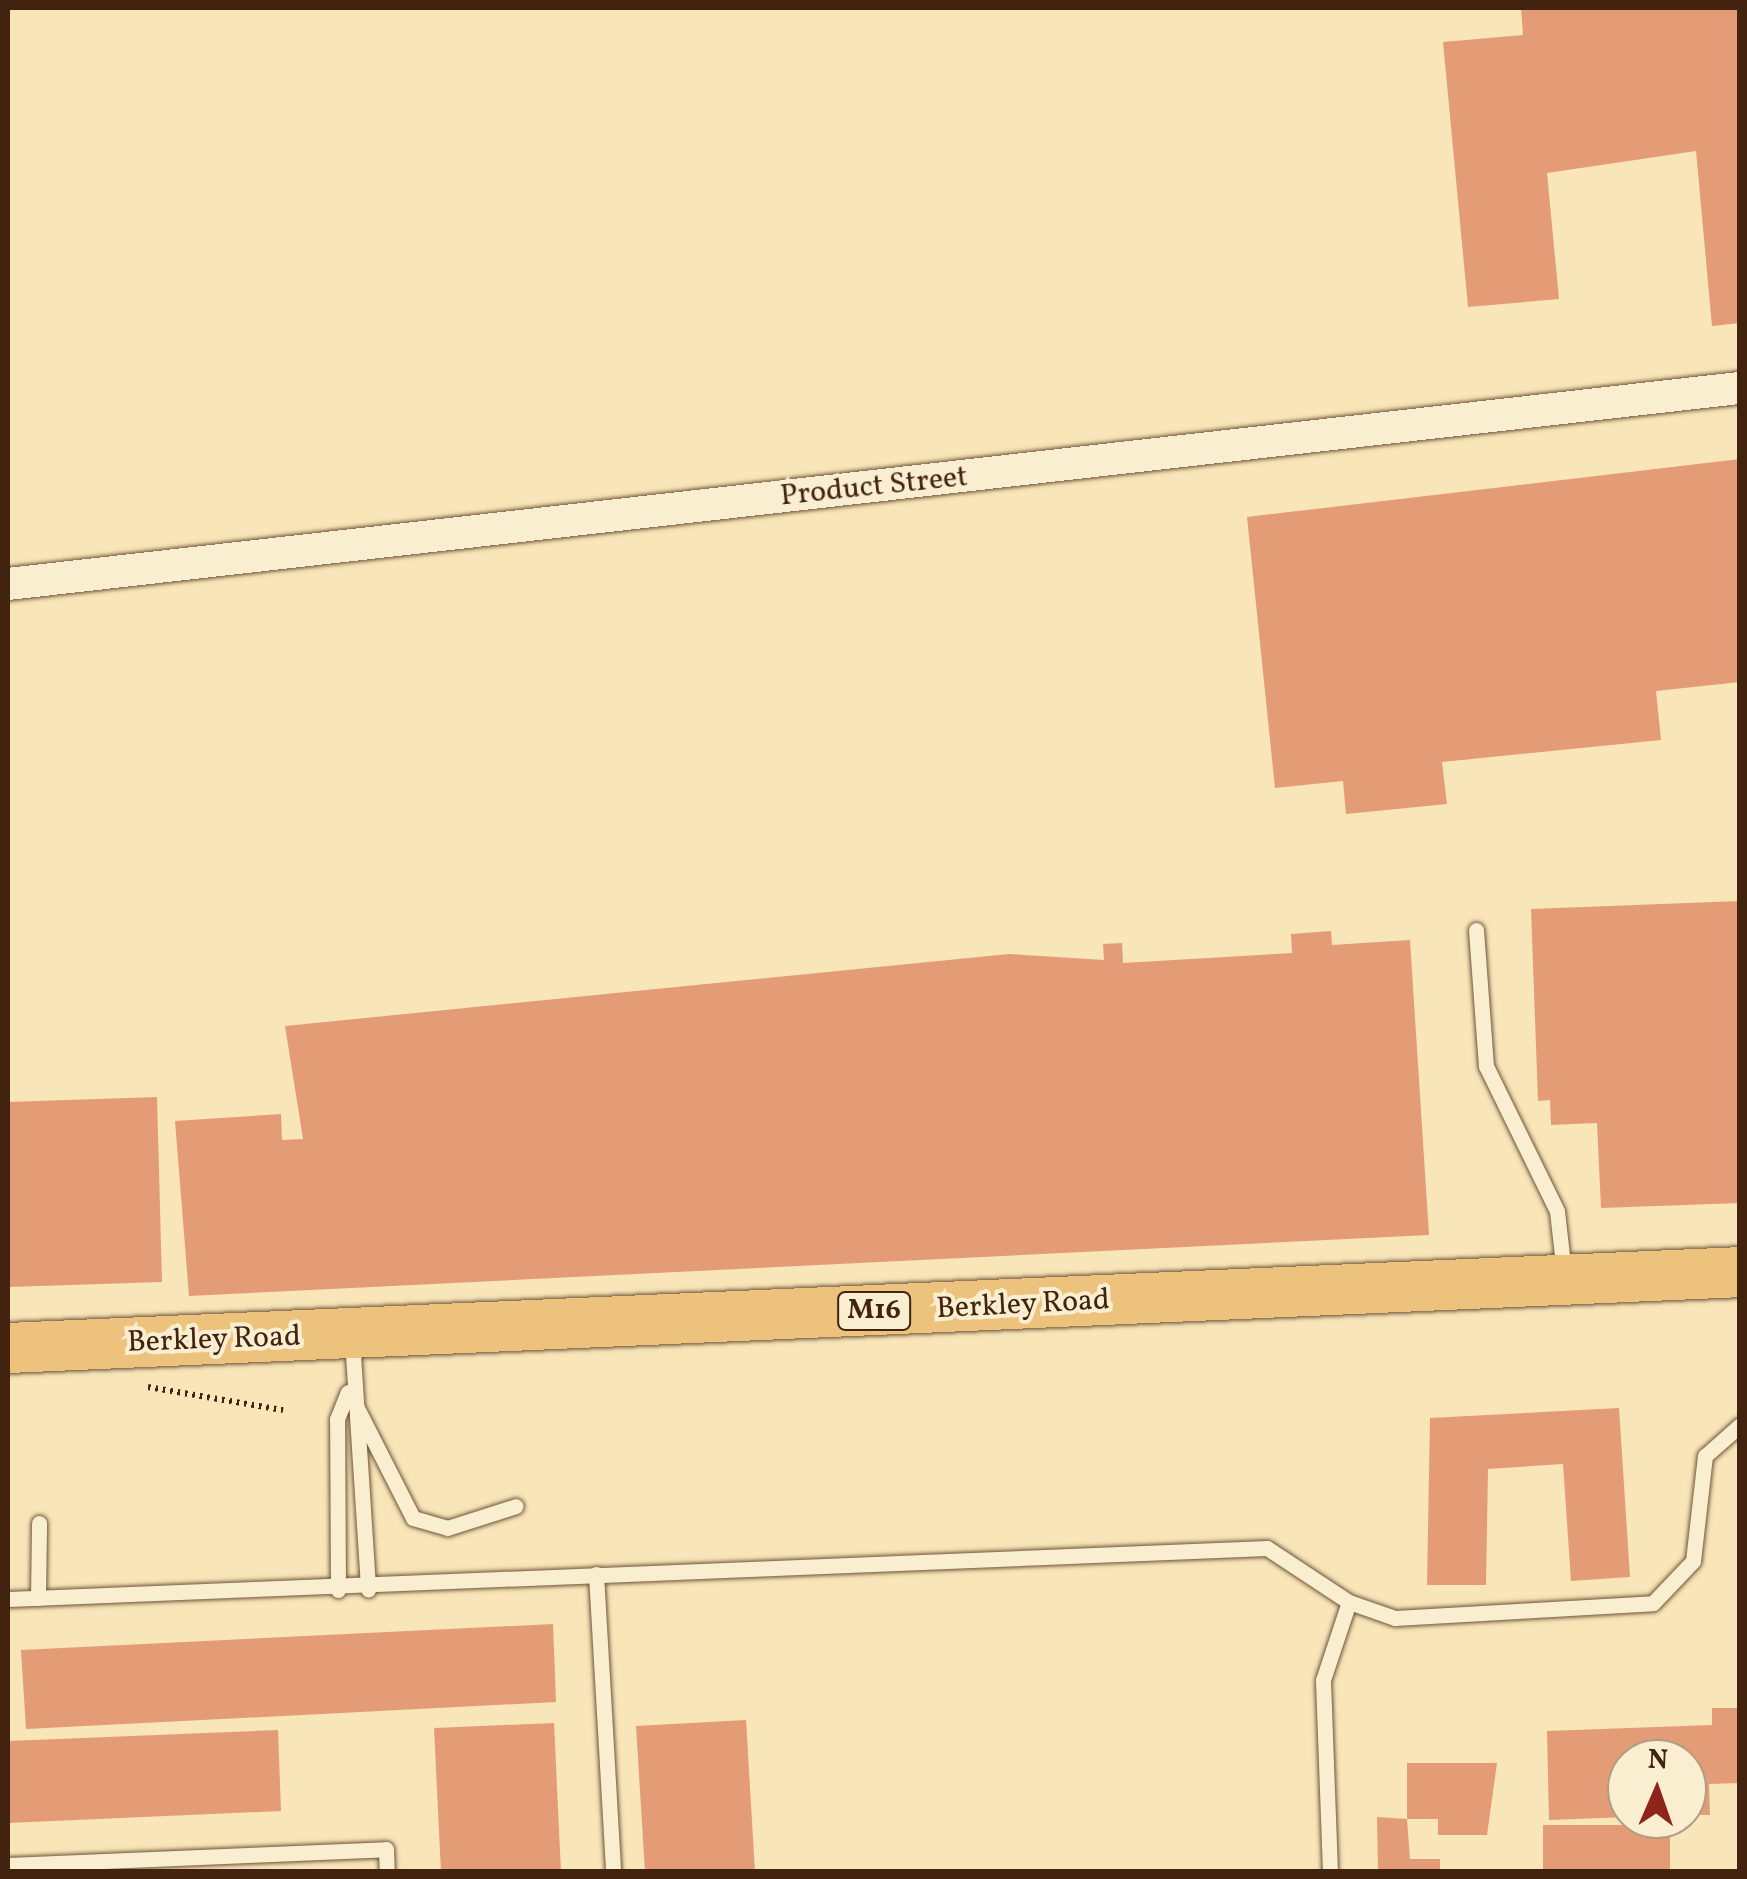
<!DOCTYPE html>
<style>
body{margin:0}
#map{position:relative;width:1747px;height:1879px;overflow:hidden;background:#f8e5b8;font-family:Vollkorn,serif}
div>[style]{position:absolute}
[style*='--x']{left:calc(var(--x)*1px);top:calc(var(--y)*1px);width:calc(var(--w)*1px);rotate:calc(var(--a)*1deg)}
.building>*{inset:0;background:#e49c76}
.path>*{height:6px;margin-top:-3px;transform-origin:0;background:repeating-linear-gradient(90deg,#41230f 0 2.5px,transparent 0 7.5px)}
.roads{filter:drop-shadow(0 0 2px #6f5439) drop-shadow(0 0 2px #6f5439)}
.lane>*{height:15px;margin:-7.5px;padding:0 7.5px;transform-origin:7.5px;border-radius:7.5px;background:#faeed1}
.street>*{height:32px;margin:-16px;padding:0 16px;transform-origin:16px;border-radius:16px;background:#faeed1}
.primary>*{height:50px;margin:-25px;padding:0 25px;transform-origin:25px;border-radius:25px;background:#ecc27c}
span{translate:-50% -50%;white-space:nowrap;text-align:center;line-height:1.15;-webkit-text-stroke:8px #faeed1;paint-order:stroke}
.shield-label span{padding:2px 8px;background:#faeed1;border:2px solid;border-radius:8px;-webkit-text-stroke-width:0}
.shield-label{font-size:28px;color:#41230f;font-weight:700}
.street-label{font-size:30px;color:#41230f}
.frame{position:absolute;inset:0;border:10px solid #41230f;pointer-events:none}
.north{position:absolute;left:1607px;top:1739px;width:100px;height:100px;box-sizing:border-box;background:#faeed1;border:2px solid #b09d83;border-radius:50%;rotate:2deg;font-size:28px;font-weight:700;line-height:40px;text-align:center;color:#41230f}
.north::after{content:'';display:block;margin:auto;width:35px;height:45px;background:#8f2418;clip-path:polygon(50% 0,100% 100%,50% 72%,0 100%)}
</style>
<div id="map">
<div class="building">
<i style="clip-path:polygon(1521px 8px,1740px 8px,1740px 323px,1712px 326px,1696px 151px,1547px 173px,1559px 299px,1468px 307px,1443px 42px,1523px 35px)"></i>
<i style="clip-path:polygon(1740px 459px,1740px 682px,1656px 691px,1661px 740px,1442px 762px,1447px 804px,1346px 814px,1343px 781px,1275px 788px,1247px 517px)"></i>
<i style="clip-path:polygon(1740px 901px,1740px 1203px,1601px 1208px,1597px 1123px,1551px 1125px,1550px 1100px,1538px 1101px,1531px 909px)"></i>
<i style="clip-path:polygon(1331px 931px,1332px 945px,1410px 940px,1429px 1235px,189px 1296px,175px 1121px,281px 1114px,282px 1140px,303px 1139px,285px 1026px,1009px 954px,1104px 960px,1103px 944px,1122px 943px,1123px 963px,1292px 953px,1291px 934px)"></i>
<i style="clip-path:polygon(157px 1097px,162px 1282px,8px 1287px,8px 1102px)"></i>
<i style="clip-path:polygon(1619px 1408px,1630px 1577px,1571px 1581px,1563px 1464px,1488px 1469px,1486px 1585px,1427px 1585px,1430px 1418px)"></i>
<i style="clip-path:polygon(553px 1624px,556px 1702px,26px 1729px,21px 1650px)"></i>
<i style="clip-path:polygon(1712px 1708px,1738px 1708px,1740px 1783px,1709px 1784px,1710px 1815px,1687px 1815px,1687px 1759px,1627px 1759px,1627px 1817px,1549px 1820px,1547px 1731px,1712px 1725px)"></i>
<i style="clip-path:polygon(746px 1720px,755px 1872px,645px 1872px,636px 1726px)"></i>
<i style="clip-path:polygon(554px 1723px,561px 1872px,441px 1872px,434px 1728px)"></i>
<i style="clip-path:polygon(278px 1730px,281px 1811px,8px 1823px,8px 1741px)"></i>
<i style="clip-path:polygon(1407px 1763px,1497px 1763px,1487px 1835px,1438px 1835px,1438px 1819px,1407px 1819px,1410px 1859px,1440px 1859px,1440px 1872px,1378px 1872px,1377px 1817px,1407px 1819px)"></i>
<i style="clip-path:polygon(1543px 1825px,1670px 1825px,1670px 1872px,1543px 1872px)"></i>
</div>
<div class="path">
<i style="--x:148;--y:1387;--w:137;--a:9.7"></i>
</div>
<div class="roads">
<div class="lane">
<i style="--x:1476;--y:930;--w:136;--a:85.8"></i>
<i style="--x:1486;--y:1066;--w:161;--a:63.9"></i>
<i style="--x:1557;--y:1211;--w:62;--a:83.6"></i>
<i style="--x:352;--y:1339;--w:251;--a:86.3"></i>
<i style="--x:357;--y:1408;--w:123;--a:63"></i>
<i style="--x:413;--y:1518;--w:35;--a:16"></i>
<i style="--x:447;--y:1528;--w:72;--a:-17.7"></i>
<i style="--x:596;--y:1574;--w:298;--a:86.7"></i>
<i style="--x:338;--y:1590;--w:171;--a:-90.3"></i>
<i style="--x:337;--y:1419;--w:29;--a:-68"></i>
<i style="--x:38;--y:1598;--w:75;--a:-89.2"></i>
<i style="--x:8;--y:1599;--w:1260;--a:-2.32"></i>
<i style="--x:1267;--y:1548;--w:98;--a:33.4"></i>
<i style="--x:1349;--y:1602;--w:49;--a:19.2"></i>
<i style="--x:1395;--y:1618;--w:258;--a:-3.3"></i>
<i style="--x:1653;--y:1603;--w:58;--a:-46.4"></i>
<i style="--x:1693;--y:1561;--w:106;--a:-83.5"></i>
<i style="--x:1705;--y:1456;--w:47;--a:-41.5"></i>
<i style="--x:8;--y:1865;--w:378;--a:-2.4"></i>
<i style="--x:386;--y:1849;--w:23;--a:88"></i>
<i style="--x:1330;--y:1872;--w:192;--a:-92.1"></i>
<i style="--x:1323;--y:1680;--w:82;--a:-71.6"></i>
</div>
<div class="street">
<i style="--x:8;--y:584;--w:1743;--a:-6.46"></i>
</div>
<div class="primary">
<i style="--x:8;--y:1348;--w:1734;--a:-2.51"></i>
</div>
</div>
<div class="shield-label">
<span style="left:874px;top:1311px">M16</span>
</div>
<div class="street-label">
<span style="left:874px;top:487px;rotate:-6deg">Product Street</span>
<span style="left:1023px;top:1305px;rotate:-3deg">Berkley Road</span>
<span style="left:214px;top:1340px;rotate:-2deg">Berkley Road</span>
</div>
<div class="frame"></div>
<div class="north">N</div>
</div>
